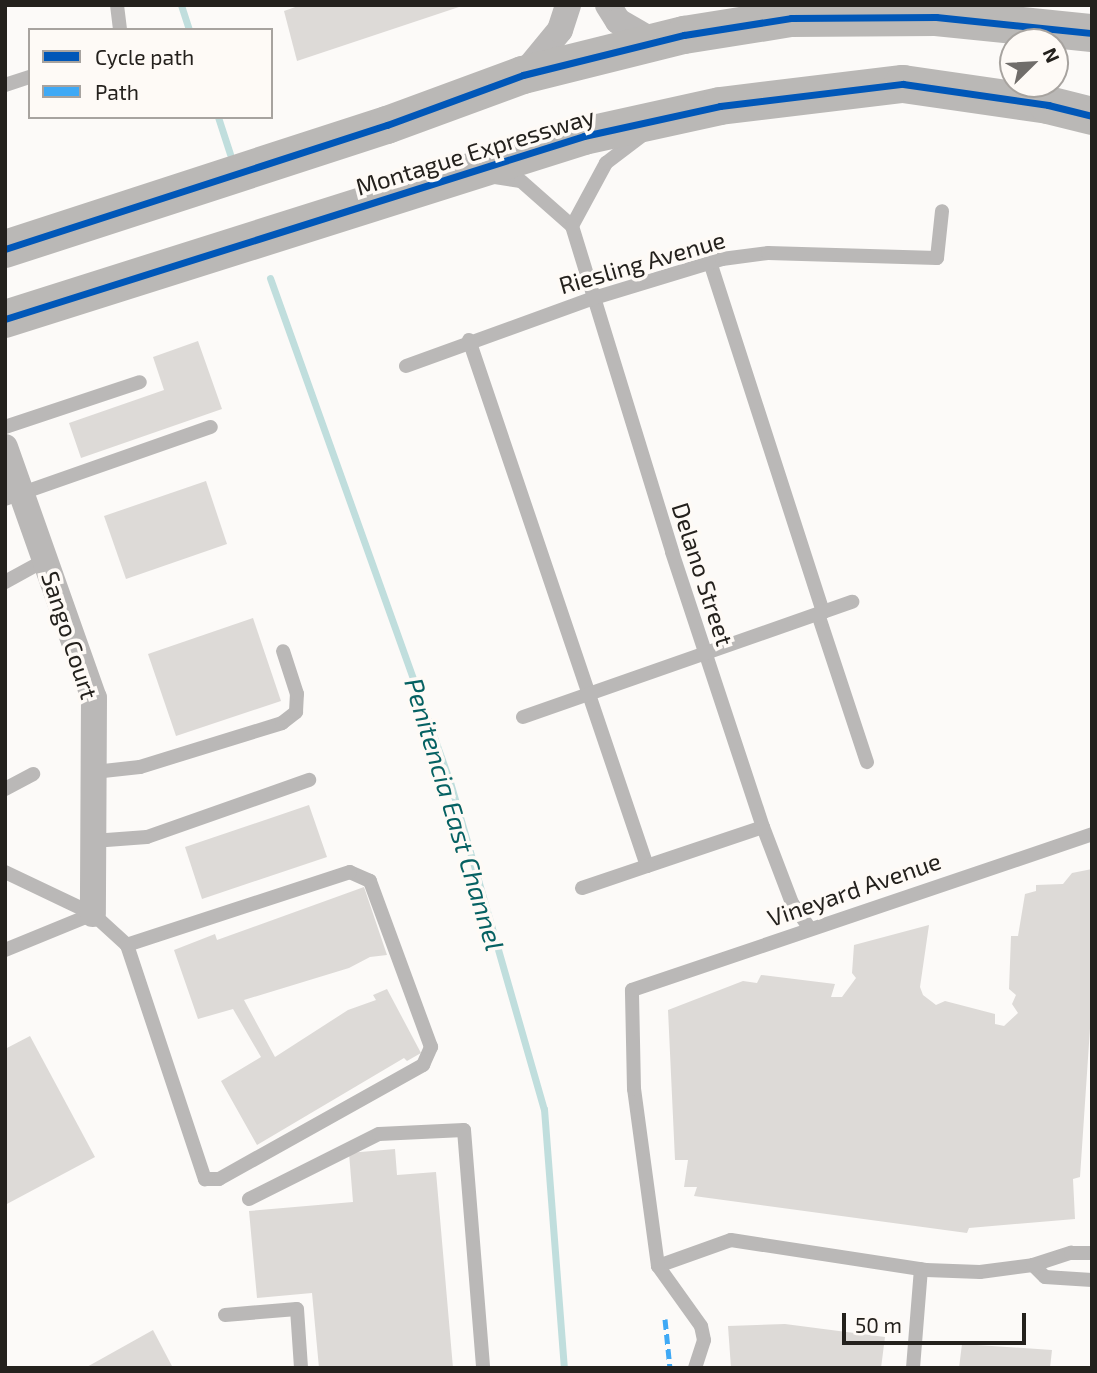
<!DOCTYPE html>
<style>
body{margin:0}
#map{position:relative;width:1097px;height:1373px;overflow:hidden;background:#fcfaf8;font-family:"Exo 2",sans-serif}
div>[style]{position:absolute}
[style*='--x']{left:calc(var(--x)*1px);top:calc(var(--y)*1px);width:calc(var(--w)*1px);rotate:calc(var(--a)*1deg)}
.stream>*{height:7px;margin:-3.5px;padding:0 3.5px;transform-origin:3.5px;border-radius:3.5px;background:#c0dedd}
.building>*{inset:0;background:#dddad7}
.service>*{height:14px;margin:-7px;padding:0 7px;transform-origin:7px;border-radius:7px;background:#bab8b7}
.minor>*{height:26px;margin:-13px;padding:0 13px;transform-origin:13px;border-radius:13px;background:#bab8b7}
.trunk>*{height:38px;margin:-19px;padding:0 19px;transform-origin:19px;border-radius:19px;background:#bab8b6}
.quiet>*{height:5px;margin-top:-2.5px;transform-origin:0;background:repeating-linear-gradient(90deg,#3fa9f5 0 10px,transparent 0 15px)}
.cycleway>*{height:7px;margin:-3.5px;padding:0 3.5px;transform-origin:3.5px;border-radius:3.5px;background:#0057b8}
span{translate:-50% -50%;white-space:nowrap;text-align:center;line-height:1.15;-webkit-text-stroke:7px #fefaf6;paint-order:stroke}
.street-label{font-size:24px;color:#24211d}
.water-label{font-size:26px;color:#066162;font-style:italic}
.frame{position:absolute;inset:0;border:7px solid #24211d;pointer-events:none}
.legend{position:absolute;left:28px;top:28px;width:245px;height:91px;box-sizing:border-box;background:#fefaf6;border:2px solid #a7a39f;margin:0;padding:9px 12px;list-style:none;font-size:21px;color:#24211d}
.legend li{display:flex;align-items:center;gap:14px;height:35px}
.legend b{width:35px;border:2px solid #a7a39f}
.north{position:absolute;left:999px;top:28px;width:70px;height:70px;box-sizing:border-box;background:#fefaf6;border:2px solid #a7a39f;border-radius:50%;rotate:66deg;font-size:19px;font-weight:700;line-height:28px;text-align:center;color:#24211d}
.north::after{content:'';display:block;margin:auto;width:24px;height:32px;background:#706d6a;clip-path:polygon(50% 0,100% 100%,50% 72%,0 100%)}
.scale{position:absolute;left:842px;top:1313px;width:184px;height:32px;box-sizing:border-box;border:4px solid #24211d;border-top:0;padding-left:9px;font-size:21px;line-height:24px;white-space:nowrap;color:#24211d;-webkit-text-stroke:5px #fefaf6;paint-order:stroke}
</style>
<div id="map">
<div class="stream">
<i style="--x:181;--y:5;--w:26;--a:72"></i>
<i style="--x:218;--y:117;--w:39;--a:72"></i>
<i style="--x:270;--y:278;--w:535;--a:70.35"></i>
<i style="--x:450;--y:782;--w:340;--a:74"></i>
<i style="--x:544;--y:1109;--w:260;--a:85.6"></i>
</div>
<div class="building">
<i style="clip-path:polygon(301px 5px,462px 5px,462px 6px,297px 61px,284px 11px)"></i>
<i style="clip-path:polygon(198px 341px,222px 409px,81px 458px,69px 423px,164px 390px,153px 357px)"></i>
<i style="clip-path:polygon(206px 481px,227px 544px,126px 579px,104px 516px)"></i>
<i style="clip-path:polygon(253px 618px,281px 701px,176px 736px,148px 654px)"></i>
<i style="clip-path:polygon(309px 805px,327px 857px,202px 899px,185px 847px)"></i>
<i style="clip-path:polygon(1092px 869px,1092px 999px,1080px 1177px,1073px 1179px,1075px 1219px,969px 1228px,967px 1233px,694px 1196px,697px 1187px,684px 1187px,688px 1160px,675px 1160px,668px 1010px,743px 981px,757px 983px,761px 975px,835px 984px,831px 997px,842px 997px,856px 978px,852px 973px,854px 945px,929px 925px,920px 987px,923px 995px,936px 1005px,945px 1001px,995px 1014px,995px 1024px,1004px 1026px,1018px 1013px,1012px 1004px,1016px 995px,1009px 989px,1011px 936px,1018px 936px,1025px 894px,1036px 891px,1036px 885px,1063px 884px,1072px 873px)"></i>
<i style="clip-path:polygon(364px 887px,387px 955px,370px 957px,349px 968px,244px 1000px,275px 1057px,348px 1010px,376px 1000px,373px 995px,387px 989px,421px 1053px,407px 1061px,404px 1058px,257px 1145px,221px 1081px,261px 1057px,233px 1009px,198px 1019px,174px 950px,215px 934px,217px 940px)"></i>
<i style="clip-path:polygon(30px 1036px,95px 1157px,5px 1205px,5px 1049px)"></i>
<i style="clip-path:polygon(395px 1149px,397px 1175px,436px 1172px,453px 1368px,319px 1368px,312px 1293px,257px 1298px,249px 1211px,353px 1202px,349px 1153px)"></i>
<i style="clip-path:polygon(785px 1324px,885px 1337px,881px 1368px,731px 1368px,728px 1326px)"></i>
<i style="clip-path:polygon(153px 1330px,173px 1368px,85px 1368px)"></i>
<i style="clip-path:polygon(962px 1344px,1052px 1350px,1050px 1368px,959px 1368px)"></i>
</div>
<div class="service">
<i style="--x:117;--y:5;--w:25;--a:83"></i>
<i style="--x:5;--y:85;--w:26;--a:-18"></i>
<i style="--x:495;--y:177;--w:26;--a:9"></i>
<i style="--x:521;--y:181;--w:68;--a:41.4"></i>
<i style="--x:572;--y:226;--w:72;--a:-61.6"></i>
<i style="--x:606;--y:163;--w:48;--a:-37.3"></i>
<i style="--x:572;--y:226;--w:341;--a:72.9"></i>
<i style="--x:672;--y:552;--w:290;--a:71.7"></i>
<i style="--x:763;--y:827;--w:81;--a:69.1"></i>
<i style="--x:792;--y:903;--w:29;--a:55"></i>
<i style="--x:710;--y:262;--w:368;--a:72.1"></i>
<i style="--x:469;--y:340;--w:555;--a:71.3"></i>
<i style="--x:647;--y:866;--w:122;--a:-18.6"></i>
<i style="--x:406;--y:366;--w:200;--a:-19.9"></i>
<i style="--x:594;--y:298;--w:134;--a:-16.9"></i>
<i style="--x:722;--y:259;--w:46;--a:-7.4"></i>
<i style="--x:768;--y:253;--w:169;--a:1.7"></i>
<i style="--x:937;--y:258;--w:47;--a:-83.9"></i>
<i style="--x:5;--y:427;--w:142;--a:-18.4"></i>
<i style="--x:5;--y:499;--w:218;--a:-19.3"></i>
<i style="--x:5;--y:582;--w:46;--a:-28.8"></i>
<i style="--x:818;--y:614;--w:156;--a:71.7"></i>
<i style="--x:523;--y:717;--w:349;--a:-19.3"></i>
<i style="--x:94;--y:772;--w:46;--a:-6.2"></i>
<i style="--x:140;--y:767;--w:149;--a:-17.2"></i>
<i style="--x:282;--y:723;--w:18;--a:-38"></i>
<i style="--x:296;--y:712;--w:18;--a:-87"></i>
<i style="--x:297;--y:694;--w:45;--a:-108"></i>
<i style="--x:5;--y:789;--w:32;--a:-28"></i>
<i style="--x:93;--y:841;--w:54;--a:-4.2"></i>
<i style="--x:147;--y:837;--w:172;--a:-19.4"></i>
<i style="--x:5;--y:872;--w:98;--a:25.5"></i>
<i style="--x:93;--y:914;--w:46;--a:42.4"></i>
<i style="--x:127;--y:945;--w:247;--a:71.6"></i>
<i style="--x:205;--y:1179;--w:14;--a:0"></i>
<i style="--x:219;--y:1179;--w:234;--a:-29.2"></i>
<i style="--x:423;--y:1065;--w:20;--a:-66"></i>
<i style="--x:431;--y:1047;--w:177;--a:-110.2"></i>
<i style="--x:370;--y:881;--w:22;--a:-156"></i>
<i style="--x:350;--y:872;--w:235;--a:161.9"></i>
<i style="--x:582;--y:888;--w:69;--a:-18.7"></i>
<i style="--x:5;--y:950;--w:95;--a:-22.2"></i>
<i style="--x:249;--y:1199;--w:145;--a:-26.6"></i>
<i style="--x:379;--y:1134;--w:85;--a:-2.7"></i>
<i style="--x:464;--y:1130;--w:239;--a:85.4"></i>
<i style="--x:1033;--y:1265;--w:17;--a:45"></i>
<i style="--x:1045;--y:1277;--w:47;--a:3.7"></i>
<i style="--x:658;--y:1266;--w:77;--a:-19.6"></i>
<i style="--x:731;--y:1240;--w:197;--a:8.7"></i>
<i style="--x:926;--y:1270;--w:54;--a:2.1"></i>
<i style="--x:980;--y:1272;--w:53;--a:-7.5"></i>
<i style="--x:1033;--y:1265;--w:40;--a:-18"></i>
<i style="--x:1071;--y:1253;--w:21;--a:0"></i>
<i style="--x:225;--y:1315;--w:72;--a:-4.8"></i>
<i style="--x:297;--y:1309;--w:59;--a:86.1"></i>
<i style="--x:695;--y:1368;--w:29;--a:-72"></i>
<i style="--x:704;--y:1340;--w:14;--a:-102"></i>
<i style="--x:701;--y:1326;--w:74;--a:-125.6"></i>
<i style="--x:658;--y:1266;--w:179;--a:-97.7"></i>
<i style="--x:634;--y:1089;--w:99;--a:-91.2"></i>
<i style="--x:632;--y:990;--w:486;--a:-18.7"></i>
<i style="--x:913;--y:1368;--w:99;--a:-85.4"></i>
</div>
<div class="minor">
<i style="--x:608;--y:5;--w:19;--a:58"></i>
<i style="--x:618;--y:21;--w:39;--a:30"></i>
<i style="--x:523;--y:75;--w:58;--a:-50.6"></i>
<i style="--x:560;--y:30;--w:26;--a:-72"></i>
<i style="--x:5;--y:447;--w:266;--a:70.5"></i>
<i style="--x:94;--y:698;--w:216;--a:90.3"></i>
</div>
<div class="trunk">
<i style="--x:5;--y:249;--w:402;--a:-18"></i>
<i style="--x:387;--y:125;--w:145;--a:-20.2"></i>
<i style="--x:523;--y:75;--w:166;--a:-14"></i>
<i style="--x:684;--y:35;--w:108;--a:-9"></i>
<i style="--x:791;--y:18;--w:145;--a:-0.4"></i>
<i style="--x:936;--y:17;--w:157;--a:5.9"></i>
<i style="--x:5;--y:319;--w:607;--a:-17.54"></i>
<i style="--x:584;--y:136;--w:139;--a:-12.4"></i>
<i style="--x:720;--y:106;--w:184;--a:-6.9"></i>
<i style="--x:903;--y:84;--w:147;--a:8.2"></i>
<i style="--x:1048;--y:105;--w:45;--a:14"></i>
</div>
<div class="quiet">
<i style="--x:665;--y:1319;--w:49;--a:84.2"></i>
</div>
<div class="cycleway">
<i style="--x:5;--y:249;--w:402;--a:-18"></i>
<i style="--x:387;--y:125;--w:145;--a:-20.2"></i>
<i style="--x:523;--y:75;--w:166;--a:-14"></i>
<i style="--x:684;--y:35;--w:108;--a:-9"></i>
<i style="--x:791;--y:18;--w:145;--a:-0.4"></i>
<i style="--x:936;--y:17;--w:157;--a:5.9"></i>
<i style="--x:5;--y:319;--w:607;--a:-17.54"></i>
<i style="--x:584;--y:136;--w:139;--a:-12.4"></i>
<i style="--x:720;--y:106;--w:184;--a:-6.9"></i>
<i style="--x:903;--y:84;--w:147;--a:8.2"></i>
<i style="--x:1048;--y:105;--w:45;--a:14"></i>
</div>
<div class="street-label">
<span style="left:475px;top:151px;rotate:-17deg">Montague Expressway</span>
<span style="left:642px;top:262px;rotate:-16deg">Riesling Avenue</span>
<span style="left:703px;top:574px;rotate:72deg">Delano Street</span>
<span style="left:70px;top:635px;rotate:72deg">Sango Court</span>
<span style="left:854px;top:889px;rotate:-19deg">Vineyard Avenue</span>
</div>
<div class="water-label">
<span style="left:455px;top:814px;rotate:73deg">Penitencia East Channel</span>
</div>
<div class="frame"></div>
<ul class="legend">
<li><b style="height:9px;background:#0057b8"></b>Cycle path</li>
<li><b style="height:9px;background:#3fa9f5"></b>Path</li>
</ul>
<div class="north">N</div>
<div class="scale">50 m</div>
</div>
